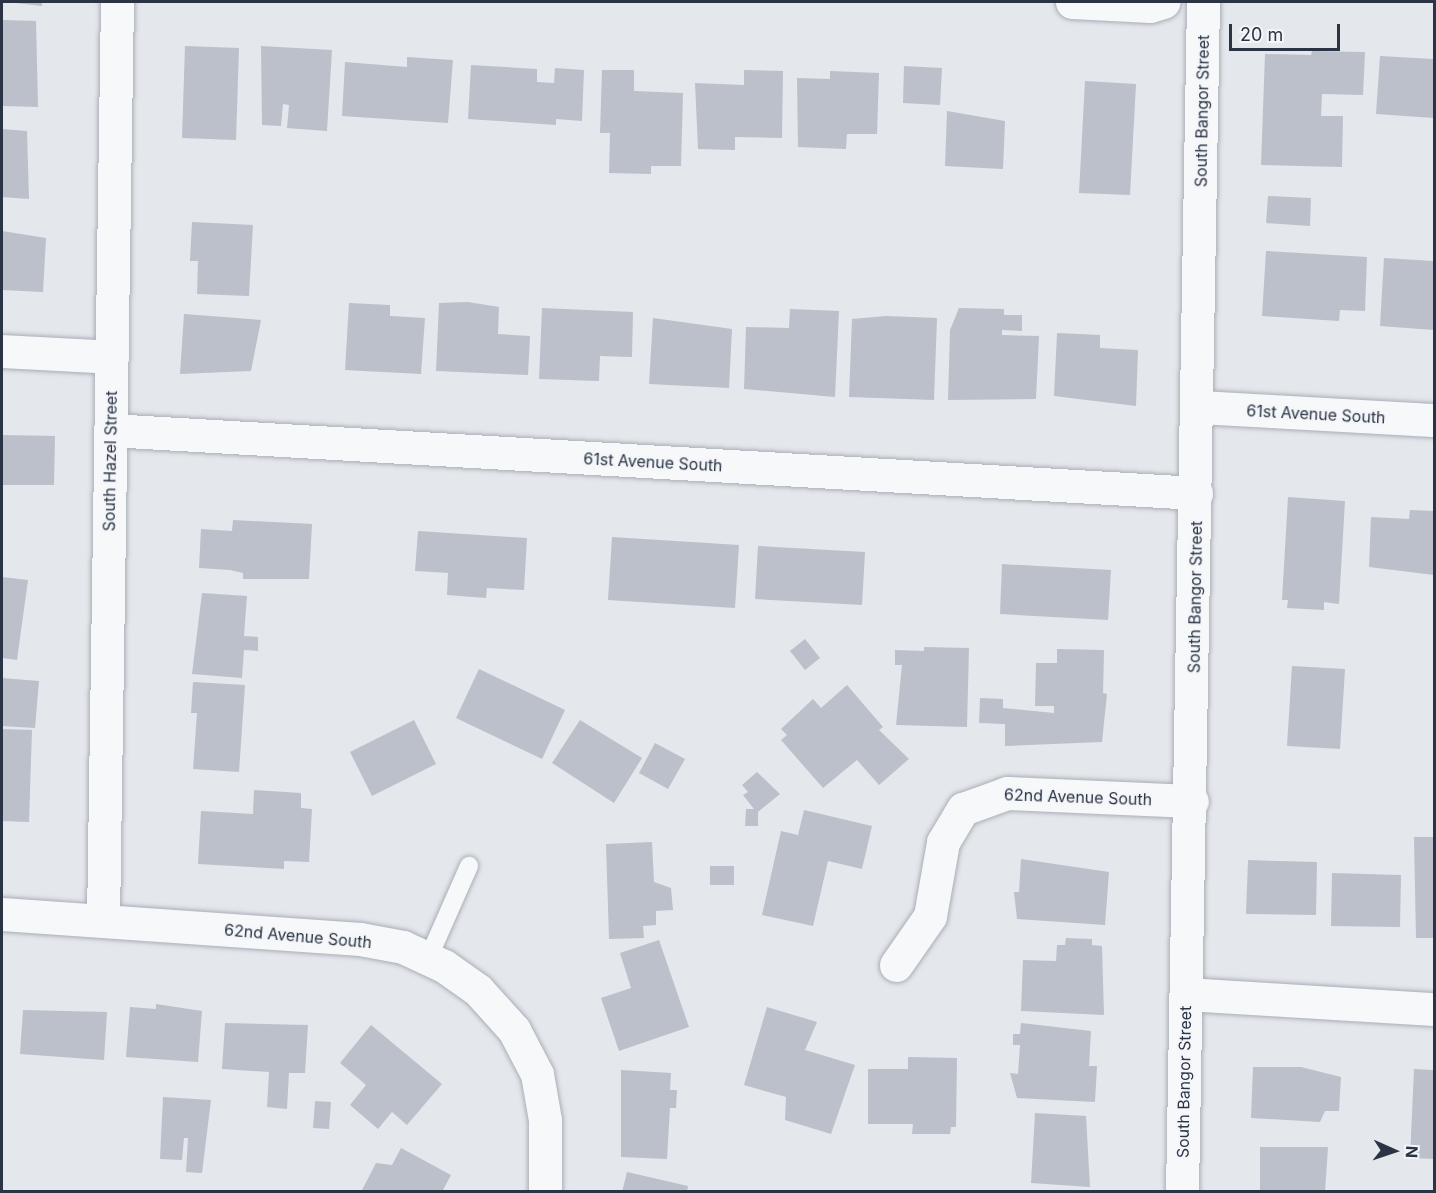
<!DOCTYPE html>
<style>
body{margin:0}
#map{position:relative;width:1436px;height:1193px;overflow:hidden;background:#e4e7ec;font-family:Inter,sans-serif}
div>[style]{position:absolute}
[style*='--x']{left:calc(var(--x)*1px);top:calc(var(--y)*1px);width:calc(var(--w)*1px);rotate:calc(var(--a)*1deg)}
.building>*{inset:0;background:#bbc0ca}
.roads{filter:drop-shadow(0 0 2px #a9aeb7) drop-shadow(0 0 2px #a9aeb7)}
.service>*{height:18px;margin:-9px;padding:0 9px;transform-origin:9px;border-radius:9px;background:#f7f8fa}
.minor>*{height:33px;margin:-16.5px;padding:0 16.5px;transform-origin:16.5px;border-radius:16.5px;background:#f7f8fa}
.tertiary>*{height:33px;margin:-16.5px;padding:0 16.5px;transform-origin:16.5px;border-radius:16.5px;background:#f7f8fa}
span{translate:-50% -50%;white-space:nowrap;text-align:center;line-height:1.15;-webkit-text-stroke:4.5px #f4f6f9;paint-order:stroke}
.street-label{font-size:16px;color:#2b3445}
.frame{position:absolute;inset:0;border:3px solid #2b3445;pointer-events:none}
.north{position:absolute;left:1364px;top:1121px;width:60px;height:60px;-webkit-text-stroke:4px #f4f6f9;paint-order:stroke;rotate:93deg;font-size:16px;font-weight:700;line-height:24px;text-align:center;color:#2b3445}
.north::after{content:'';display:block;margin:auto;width:21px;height:27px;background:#2b3445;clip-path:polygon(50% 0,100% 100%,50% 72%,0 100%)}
.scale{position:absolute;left:1229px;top:24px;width:111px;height:27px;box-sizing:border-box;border:3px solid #2b3445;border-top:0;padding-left:8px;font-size:18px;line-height:21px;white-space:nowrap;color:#2b3445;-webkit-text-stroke:4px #f4f6f9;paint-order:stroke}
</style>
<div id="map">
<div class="building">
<i style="clip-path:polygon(7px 2px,42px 2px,42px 6px)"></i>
<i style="clip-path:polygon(2px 20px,36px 21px,38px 107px,2px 106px)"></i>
<i style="clip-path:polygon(185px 46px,239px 48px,236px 140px,182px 138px)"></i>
<i style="clip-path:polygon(261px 46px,332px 50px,327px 131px,287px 128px,289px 105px,283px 104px,281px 126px,262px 125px)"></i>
<i style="clip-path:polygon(1312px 51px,1365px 52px,1363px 95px,1322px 94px,1321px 116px,1343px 116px,1342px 167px,1261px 165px,1265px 54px,1311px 55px)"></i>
<i style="clip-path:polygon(1380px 56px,1433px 59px,1434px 118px,1376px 114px)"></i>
<i style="clip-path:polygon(407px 57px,453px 60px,448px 123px,342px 116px,345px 62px,407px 67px)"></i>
<i style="clip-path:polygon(471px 65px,537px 69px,537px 82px,554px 83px,555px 68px,584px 70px,582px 121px,556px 119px,556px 125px,468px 119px)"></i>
<i style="clip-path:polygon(904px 66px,942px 68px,940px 105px,903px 103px)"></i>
<i style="clip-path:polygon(602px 70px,634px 70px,634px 91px,683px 93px,681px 166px,651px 166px,651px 174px,609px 173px,610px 133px,600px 133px)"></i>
<i style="clip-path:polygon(744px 70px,783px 71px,782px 138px,735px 137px,735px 150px,698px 149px,695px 83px,744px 85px)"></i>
<i style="clip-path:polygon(830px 71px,879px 73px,877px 134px,847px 134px,846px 149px,798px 147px,797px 78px,830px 79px)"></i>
<i style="clip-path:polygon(1085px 81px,1136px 84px,1130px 195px,1079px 193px)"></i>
<i style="clip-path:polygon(947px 111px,1005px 121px,1003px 169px,945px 166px)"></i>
<i style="clip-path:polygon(2px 129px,27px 131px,29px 199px,2px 197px)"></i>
<i style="clip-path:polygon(1268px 196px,1311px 198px,1310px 226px,1266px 223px)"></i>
<i style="clip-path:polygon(192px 222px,253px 225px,249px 296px,197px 294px,198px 261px,190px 261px)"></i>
<i style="clip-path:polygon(2px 231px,46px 238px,43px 292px,2px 290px)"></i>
<i style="clip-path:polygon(1266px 251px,1367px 257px,1365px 311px,1340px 310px,1339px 321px,1262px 316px)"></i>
<i style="clip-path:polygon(1384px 258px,1434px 261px,1434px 330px,1380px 326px)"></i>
<i style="clip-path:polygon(468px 302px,499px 307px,498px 334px,530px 336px,528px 375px,436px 371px,439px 303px)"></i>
<i style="clip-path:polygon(349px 303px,390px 305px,390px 316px,425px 318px,421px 374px,345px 370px)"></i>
<i style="clip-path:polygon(542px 308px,633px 312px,632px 357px,600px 356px,599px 381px,539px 379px)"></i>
<i style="clip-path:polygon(959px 308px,1004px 309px,1004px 315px,1022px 315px,1022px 331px,1002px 330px,1002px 335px,1039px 336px,1036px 399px,948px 400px,950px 330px)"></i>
<i style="clip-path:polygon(790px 309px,839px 311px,835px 397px,744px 389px,746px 327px,789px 328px)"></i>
<i style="clip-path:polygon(184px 314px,261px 320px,251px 371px,180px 374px)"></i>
<i style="clip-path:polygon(886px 316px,937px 318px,934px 400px,849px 397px,852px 319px)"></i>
<i style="clip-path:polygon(653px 318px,732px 329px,729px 388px,649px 384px)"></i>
<i style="clip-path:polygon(1057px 333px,1100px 335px,1100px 348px,1138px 350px,1136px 406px,1054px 396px)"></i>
<i style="clip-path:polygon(2px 435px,55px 436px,54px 485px,2px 485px)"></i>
<i style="clip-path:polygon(1288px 497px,1345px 501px,1339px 604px,1324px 602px,1324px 610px,1287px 608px,1288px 600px,1282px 600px)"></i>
<i style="clip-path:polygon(1410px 510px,1434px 511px,1434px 575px,1369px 567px,1371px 517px,1409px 519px)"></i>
<i style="clip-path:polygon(233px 520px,312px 524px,309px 579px,243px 579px,243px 573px,230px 570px,199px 568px,201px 529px,232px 531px)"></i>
<i style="clip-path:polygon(418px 531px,527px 538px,524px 590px,487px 588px,486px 598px,447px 595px,448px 573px,415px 571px)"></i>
<i style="clip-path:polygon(612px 537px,739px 545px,735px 608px,608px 600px)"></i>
<i style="clip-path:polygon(758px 546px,865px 552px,862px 605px,755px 599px)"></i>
<i style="clip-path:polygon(1002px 564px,1111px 570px,1108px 620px,1000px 614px)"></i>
<i style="clip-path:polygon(2px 577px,28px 580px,17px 660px,2px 658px)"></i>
<i style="clip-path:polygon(202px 593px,247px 596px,244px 636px,258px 637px,258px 651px,244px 650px,242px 678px,192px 674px)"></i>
<i style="clip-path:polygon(805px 639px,820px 658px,805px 670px,790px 651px)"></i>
<i style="clip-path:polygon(924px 647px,969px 648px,967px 727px,896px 725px,902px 665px,895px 665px,895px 650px,924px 651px)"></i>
<i style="clip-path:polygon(1057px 649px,1104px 650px,1103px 693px,1107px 694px,1102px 742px,1005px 746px,1005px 724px,979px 723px,980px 698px,1003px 699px,1003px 708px,1054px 713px,1054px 706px,1035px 706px,1036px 663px,1057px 663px)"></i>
<i style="clip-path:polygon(1292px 666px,1345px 669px,1340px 749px,1287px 746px)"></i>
<i style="clip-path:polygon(479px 669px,565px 710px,542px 759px,456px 718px)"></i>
<i style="clip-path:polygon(2px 678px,39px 681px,35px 728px,2px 726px)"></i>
<i style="clip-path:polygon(193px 682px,245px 685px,239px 772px,193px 769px,197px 713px,191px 713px)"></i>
<i style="clip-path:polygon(847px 685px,883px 727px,879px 730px,909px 759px,879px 785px,857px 760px,823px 788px,781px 740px,787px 735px,781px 729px,813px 699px,821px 708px)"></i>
<i style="clip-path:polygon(414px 720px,436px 764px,372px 796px,350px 752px)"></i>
<i style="clip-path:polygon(580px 720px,642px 758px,614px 803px,552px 763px)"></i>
<i style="clip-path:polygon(2px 729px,32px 730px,29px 822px,2px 821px)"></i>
<i style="clip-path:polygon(655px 743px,685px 759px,668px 789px,639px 773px)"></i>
<i style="clip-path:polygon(757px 772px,780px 794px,758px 812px,758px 826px,745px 826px,746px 809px,754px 809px,743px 795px,748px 792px,742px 785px)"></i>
<i style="clip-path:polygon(254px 790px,301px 793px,301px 808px,312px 809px,309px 862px,284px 861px,284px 869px,198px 864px,201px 811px,253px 814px)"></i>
<i style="clip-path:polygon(804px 810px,872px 826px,862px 869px,828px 861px,813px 926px,762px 915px,781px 831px,798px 835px)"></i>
<i style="clip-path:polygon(1414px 837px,1434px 837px,1434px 938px,1416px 938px)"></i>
<i style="clip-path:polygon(652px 842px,654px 882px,671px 888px,673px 910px,656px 911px,656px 925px,643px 926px,644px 938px,609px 939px,606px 844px)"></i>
<i style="clip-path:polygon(1021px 859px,1109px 872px,1105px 925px,1017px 919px,1014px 892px,1019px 892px)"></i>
<i style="clip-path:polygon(1248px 860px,1317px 862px,1316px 915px,1246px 914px)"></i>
<i style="clip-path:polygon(710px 866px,734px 866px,734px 885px,710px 885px)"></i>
<i style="clip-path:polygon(1332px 873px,1401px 875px,1400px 927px,1331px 926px)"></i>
<i style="clip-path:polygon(1066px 938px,1092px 939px,1092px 945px,1102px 946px,1104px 1015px,1021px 1011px,1023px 960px,1056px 961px,1057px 945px,1065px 945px)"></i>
<i style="clip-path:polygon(659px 940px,689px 1027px,619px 1051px,601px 998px,631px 988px,620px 953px)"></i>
<i style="clip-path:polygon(156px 1004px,202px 1011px,198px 1062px,126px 1057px,130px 1007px,156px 1009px)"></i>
<i style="clip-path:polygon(767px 1007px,817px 1022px,805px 1050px,855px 1065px,831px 1134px,785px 1120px,786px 1097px,744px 1085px)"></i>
<i style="clip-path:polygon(23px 1010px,107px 1012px,104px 1060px,20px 1054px)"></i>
<i style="clip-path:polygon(225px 1023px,308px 1025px,305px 1073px,289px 1073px,287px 1109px,267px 1107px,269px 1072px,222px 1069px)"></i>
<i style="clip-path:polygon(1021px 1023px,1091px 1031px,1089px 1066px,1097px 1066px,1095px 1102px,1017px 1098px,1010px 1073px,1018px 1074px,1020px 1045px,1013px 1045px,1013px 1034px,1020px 1034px)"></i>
<i style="clip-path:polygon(371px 1025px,442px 1084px,407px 1125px,392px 1112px,378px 1129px,350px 1105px,366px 1085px,340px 1063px)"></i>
<i style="clip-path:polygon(908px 1057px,957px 1058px,956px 1127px,951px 1127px,950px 1134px,912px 1134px,913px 1124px,868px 1124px,868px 1069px,908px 1069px)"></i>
<i style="clip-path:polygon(1253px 1067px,1301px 1067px,1341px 1077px,1339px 1111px,1325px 1111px,1320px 1122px,1251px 1118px)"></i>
<i style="clip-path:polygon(1414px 1069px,1434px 1070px,1434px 1159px,1410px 1158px)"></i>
<i style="clip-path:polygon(621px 1070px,671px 1073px,670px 1090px,677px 1090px,676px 1108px,670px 1108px,667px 1159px,621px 1157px)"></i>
<i style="clip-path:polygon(163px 1097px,211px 1100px,202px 1173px,186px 1172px,188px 1138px,184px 1138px,182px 1160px,160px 1159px)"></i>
<i style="clip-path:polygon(315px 1101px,331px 1102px,329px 1129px,313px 1128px)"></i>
<i style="clip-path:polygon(1035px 1113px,1086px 1116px,1090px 1187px,1031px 1183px)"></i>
<i style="clip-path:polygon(1260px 1147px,1328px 1147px,1325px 1192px,1260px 1192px)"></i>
<i style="clip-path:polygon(401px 1148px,451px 1175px,442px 1192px,361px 1192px,376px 1163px,392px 1165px)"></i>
<i style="clip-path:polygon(627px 1172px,688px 1186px,687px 1192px,622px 1192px)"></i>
</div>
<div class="roads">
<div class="service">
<i style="--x:428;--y:959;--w:102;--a:-66.2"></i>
</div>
<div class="minor">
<i style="--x:1072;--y:2;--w:78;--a:2.9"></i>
<i style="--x:1150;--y:6;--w:14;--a:-17"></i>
<i style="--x:2;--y:351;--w:110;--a:3.1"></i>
<i style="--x:1198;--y:407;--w:236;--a:3.2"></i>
<i style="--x:110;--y:430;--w:1088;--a:3.32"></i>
<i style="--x:2;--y:914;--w:359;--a:4"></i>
<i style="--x:360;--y:939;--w:44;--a:10.5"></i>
<i style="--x:403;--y:947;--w:45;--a:24.9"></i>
<i style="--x:444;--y:966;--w:42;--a:35.2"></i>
<i style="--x:478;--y:990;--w:54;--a:48"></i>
<i style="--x:514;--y:1030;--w:50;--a:62.4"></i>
<i style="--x:537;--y:1074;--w:47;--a:80.1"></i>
<i style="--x:545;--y:1120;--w:72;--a:90"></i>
<i style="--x:103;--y:921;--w:919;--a:-89.13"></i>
<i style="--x:896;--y:965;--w:60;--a:-55.2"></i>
<i style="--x:930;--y:916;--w:75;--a:-80"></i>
<i style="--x:943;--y:842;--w:39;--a:-59"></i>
<i style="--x:963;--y:809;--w:47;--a:-20"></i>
<i style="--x:1007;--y:793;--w:185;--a:2.5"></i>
<i style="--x:1186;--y:994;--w:248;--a:3.5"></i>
</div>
<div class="tertiary">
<i style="--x:1182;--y:1192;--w:1190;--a:-88.99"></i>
</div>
</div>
<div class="street-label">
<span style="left:1202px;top:111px;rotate:-89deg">South Bangor Street</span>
<span style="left:1316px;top:414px;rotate:3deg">61st Avenue South</span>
<span style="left:110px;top:461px;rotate:-89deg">South Hazel Street</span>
<span style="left:653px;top:462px;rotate:3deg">61st Avenue South</span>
<span style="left:1195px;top:597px;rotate:-89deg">South Bangor Street</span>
<span style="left:1078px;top:797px;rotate:2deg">62nd Avenue South</span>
<span style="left:298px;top:936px;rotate:5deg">62nd Avenue South</span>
<span style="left:1184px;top:1082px;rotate:-89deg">South Bangor Street</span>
</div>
<div class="frame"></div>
<div class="north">N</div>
<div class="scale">20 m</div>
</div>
